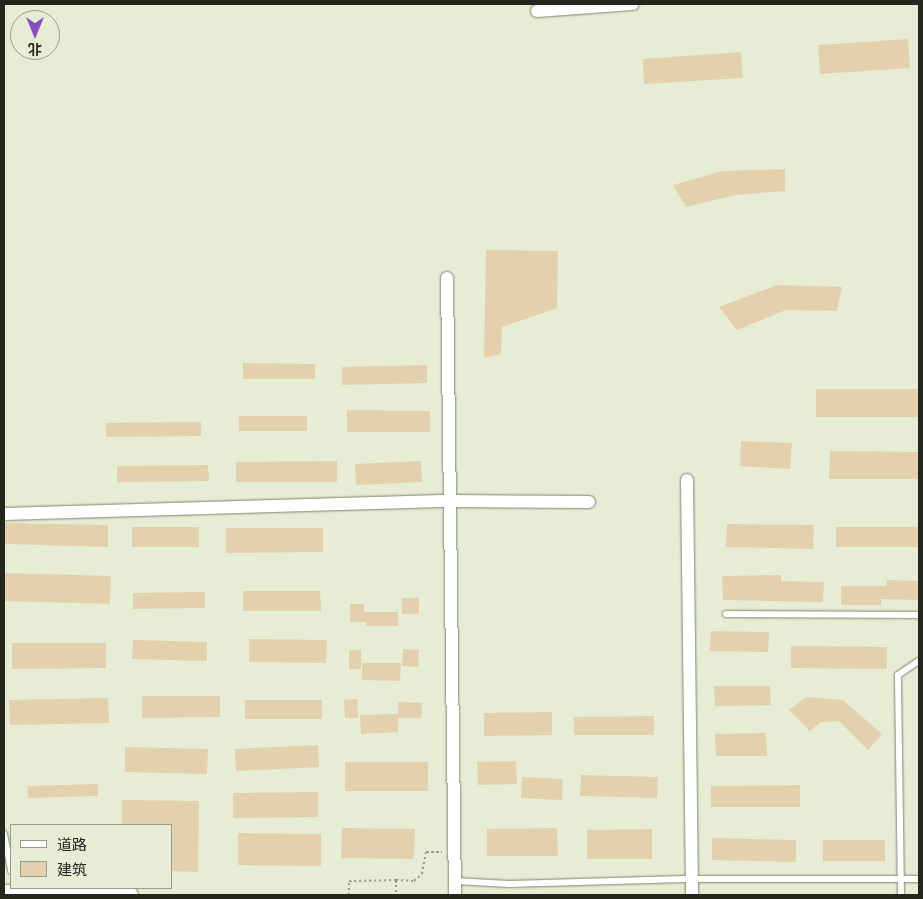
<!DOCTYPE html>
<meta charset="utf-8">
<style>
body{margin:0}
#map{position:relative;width:923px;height:899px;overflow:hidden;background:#e7edd4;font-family:Mulish,"Noto Sans SC",sans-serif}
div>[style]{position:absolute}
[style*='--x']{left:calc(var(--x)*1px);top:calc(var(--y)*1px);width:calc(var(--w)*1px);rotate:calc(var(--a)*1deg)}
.building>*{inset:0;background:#e3d0ad}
.path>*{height:2px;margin-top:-1px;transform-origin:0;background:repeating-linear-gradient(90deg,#989d8a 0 2.5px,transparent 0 5px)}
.roads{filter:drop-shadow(0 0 1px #7f856f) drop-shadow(0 0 1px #7f856f)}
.service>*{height:6px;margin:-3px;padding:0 3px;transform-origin:3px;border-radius:3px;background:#fff}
.minor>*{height:12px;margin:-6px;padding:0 6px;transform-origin:6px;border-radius:6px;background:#fff}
.primary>*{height:19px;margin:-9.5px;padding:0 9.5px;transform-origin:9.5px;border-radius:9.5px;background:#fff}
span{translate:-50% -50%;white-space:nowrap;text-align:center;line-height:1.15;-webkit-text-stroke:4.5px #e7edd4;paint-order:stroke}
.frame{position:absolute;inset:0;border:5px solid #25271e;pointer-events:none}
.legend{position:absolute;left:10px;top:824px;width:162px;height:65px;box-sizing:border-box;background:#e7edd4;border:1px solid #999e8b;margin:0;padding:6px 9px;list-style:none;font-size:15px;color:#25271e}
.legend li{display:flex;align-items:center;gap:10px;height:25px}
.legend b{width:25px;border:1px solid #999e8b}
.north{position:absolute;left:10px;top:10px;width:50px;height:50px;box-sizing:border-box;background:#e7edd4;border:1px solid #999e8b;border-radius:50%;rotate:180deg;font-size:14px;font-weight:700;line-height:20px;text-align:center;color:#25271e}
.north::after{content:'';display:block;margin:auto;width:18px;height:22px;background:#874cc3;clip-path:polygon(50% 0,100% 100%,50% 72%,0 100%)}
</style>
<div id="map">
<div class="building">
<i style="clip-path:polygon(908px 39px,910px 68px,820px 74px,818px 45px)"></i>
<i style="clip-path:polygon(741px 52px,743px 78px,644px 84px,643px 59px)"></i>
<i style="clip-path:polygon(785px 169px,785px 191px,735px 195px,686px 207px,673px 185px,723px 171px)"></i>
<i style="clip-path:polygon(486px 250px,558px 251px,557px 308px,502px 327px,501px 354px,484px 358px)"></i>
<i style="clip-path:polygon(777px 285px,842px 287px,837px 311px,786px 310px,737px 330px,719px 307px)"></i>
<i style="clip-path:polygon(243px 363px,315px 364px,315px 379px,243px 379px)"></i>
<i style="clip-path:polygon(427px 365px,427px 383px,342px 385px,342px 367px)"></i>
<i style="clip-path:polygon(816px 389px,919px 389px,919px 417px,816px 417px)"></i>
<i style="clip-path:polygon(347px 410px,430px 411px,430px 432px,347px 432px)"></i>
<i style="clip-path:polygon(239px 416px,307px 416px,307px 431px,239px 431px)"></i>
<i style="clip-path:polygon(201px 422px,201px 436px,106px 437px,106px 423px)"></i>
<i style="clip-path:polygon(741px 441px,792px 443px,790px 469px,740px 466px)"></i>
<i style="clip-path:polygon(830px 451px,919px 452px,919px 479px,829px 479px)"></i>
<i style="clip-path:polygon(337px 461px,337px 482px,236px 482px,236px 462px)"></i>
<i style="clip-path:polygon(421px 461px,422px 482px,356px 485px,355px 464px)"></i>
<i style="clip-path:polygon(208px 465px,209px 481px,117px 482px,117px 466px)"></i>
<i style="clip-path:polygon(4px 523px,108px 525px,108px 547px,4px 544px)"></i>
<i style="clip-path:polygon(727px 524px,814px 525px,813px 549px,726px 547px)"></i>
<i style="clip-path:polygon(132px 527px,199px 527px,199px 547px,132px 547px)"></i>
<i style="clip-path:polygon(836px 527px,919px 527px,919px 547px,836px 547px)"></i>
<i style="clip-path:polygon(226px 528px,323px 528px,323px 552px,226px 553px)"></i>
<i style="clip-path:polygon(4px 573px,111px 576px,110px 604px,4px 601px)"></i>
<i style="clip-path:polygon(781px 575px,781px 581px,824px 582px,823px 602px,723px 600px,722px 576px)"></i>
<i style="clip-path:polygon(887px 580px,919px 581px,919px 600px,881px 599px,881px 605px,841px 605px,841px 586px,886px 586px)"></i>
<i style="clip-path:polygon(243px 591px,320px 591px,321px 611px,243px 611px)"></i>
<i style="clip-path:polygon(205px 592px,205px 608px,133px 609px,133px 593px)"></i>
<i style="clip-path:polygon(402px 598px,419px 598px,419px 614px,402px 614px)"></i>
<i style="clip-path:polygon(350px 604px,364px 604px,364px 612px,398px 612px,398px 626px,366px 626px,366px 622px,350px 622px)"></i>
<i style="clip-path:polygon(711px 631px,769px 632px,768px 652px,710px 651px)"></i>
<i style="clip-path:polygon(249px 639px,327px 640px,326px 663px,249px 662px)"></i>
<i style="clip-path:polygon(133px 640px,207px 642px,207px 661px,132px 659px)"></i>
<i style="clip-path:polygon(12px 643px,106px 643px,106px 668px,12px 669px)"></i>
<i style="clip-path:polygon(791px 646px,887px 647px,887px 669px,791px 668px)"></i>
<i style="clip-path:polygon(403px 649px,419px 650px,418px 667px,402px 666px)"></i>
<i style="clip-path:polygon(349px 650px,361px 650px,361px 669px,349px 669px)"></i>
<i style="clip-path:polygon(362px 663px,401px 663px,400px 681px,362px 680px)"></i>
<i style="clip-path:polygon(714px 686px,770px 686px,771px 705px,715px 706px)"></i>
<i style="clip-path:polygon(142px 696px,220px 696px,220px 717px,142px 718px)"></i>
<i style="clip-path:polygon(806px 697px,843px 700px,882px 734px,868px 750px,839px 721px,821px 722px,810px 731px,789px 710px)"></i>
<i style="clip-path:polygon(108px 698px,109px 723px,10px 725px,9px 700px)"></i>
<i style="clip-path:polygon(357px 699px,358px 718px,345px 718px,344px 700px)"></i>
<i style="clip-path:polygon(245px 700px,322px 700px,322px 719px,245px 719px)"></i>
<i style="clip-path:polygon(398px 702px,422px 703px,421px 718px,398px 718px)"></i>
<i style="clip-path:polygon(552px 712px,552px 735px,484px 736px,484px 713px)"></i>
<i style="clip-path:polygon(398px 714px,398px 732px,361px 734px,360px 715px)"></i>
<i style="clip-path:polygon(654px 716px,654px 735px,574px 735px,574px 717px)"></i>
<i style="clip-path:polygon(766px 733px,767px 756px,716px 756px,715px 734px)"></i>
<i style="clip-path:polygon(318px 745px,319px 767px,236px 771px,235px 749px)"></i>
<i style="clip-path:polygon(125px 747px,208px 749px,207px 774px,125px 772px)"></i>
<i style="clip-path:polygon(516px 761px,517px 784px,478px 785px,477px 762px)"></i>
<i style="clip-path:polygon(345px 762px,428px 762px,428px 791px,345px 791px)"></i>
<i style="clip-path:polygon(581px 775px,658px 777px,657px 798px,580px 796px)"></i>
<i style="clip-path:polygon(522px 777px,563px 779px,562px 800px,521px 798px)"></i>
<i style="clip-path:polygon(98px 784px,98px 796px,28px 798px,27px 786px)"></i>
<i style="clip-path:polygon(800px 785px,800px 807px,711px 807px,711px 786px)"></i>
<i style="clip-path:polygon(318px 792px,318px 817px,233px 818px,233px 793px)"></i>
<i style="clip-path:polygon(122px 800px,199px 801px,198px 872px,171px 871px,171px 825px,122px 825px)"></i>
<i style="clip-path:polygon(342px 828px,415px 829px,414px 859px,341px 858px)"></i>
<i style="clip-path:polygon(557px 828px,558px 856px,487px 856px,487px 829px)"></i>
<i style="clip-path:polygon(652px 829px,652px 859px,587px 859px,587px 830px)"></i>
<i style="clip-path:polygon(238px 833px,321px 834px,321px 866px,238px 865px)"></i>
<i style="clip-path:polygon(712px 838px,796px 840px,796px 862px,712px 860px)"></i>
<i style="clip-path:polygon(823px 840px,885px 840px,885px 861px,823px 861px)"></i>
</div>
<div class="path">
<i style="--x:396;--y:880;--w:18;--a:3"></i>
<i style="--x:414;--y:881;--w:11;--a:-41"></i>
<i style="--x:422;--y:874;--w:22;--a:-80"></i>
<i style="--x:426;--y:852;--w:16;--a:0"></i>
<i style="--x:349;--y:895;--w:14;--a:-90"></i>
<i style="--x:349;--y:881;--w:47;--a:-1.2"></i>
<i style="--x:396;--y:880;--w:15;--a:90"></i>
</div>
<div class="roads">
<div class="service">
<i style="--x:726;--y:614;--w:193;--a:0.3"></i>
<i style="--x:4;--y:834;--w:38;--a:79"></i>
<i style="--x:455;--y:881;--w:54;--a:3.2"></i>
<i style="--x:509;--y:884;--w:184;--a:-1.6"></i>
<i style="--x:693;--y:879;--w:226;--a:0"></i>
<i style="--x:901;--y:895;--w:220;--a:-90.8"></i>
<i style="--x:898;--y:675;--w:25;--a:-34"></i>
</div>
<div class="minor">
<i style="--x:537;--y:11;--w:96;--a:-4.2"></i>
<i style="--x:447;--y:278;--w:617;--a:89.26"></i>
<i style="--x:687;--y:480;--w:415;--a:89.3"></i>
<i style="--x:4;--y:514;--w:446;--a:-1.7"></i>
<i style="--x:450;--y:501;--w:139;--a:0.4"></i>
</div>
<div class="primary">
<i style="--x:4;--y:894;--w:124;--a:0.5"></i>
</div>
</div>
<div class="frame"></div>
<ul class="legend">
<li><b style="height:6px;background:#fff"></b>道路</li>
<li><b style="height:14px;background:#e3d0ad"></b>建筑</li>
</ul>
<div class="north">北</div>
</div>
